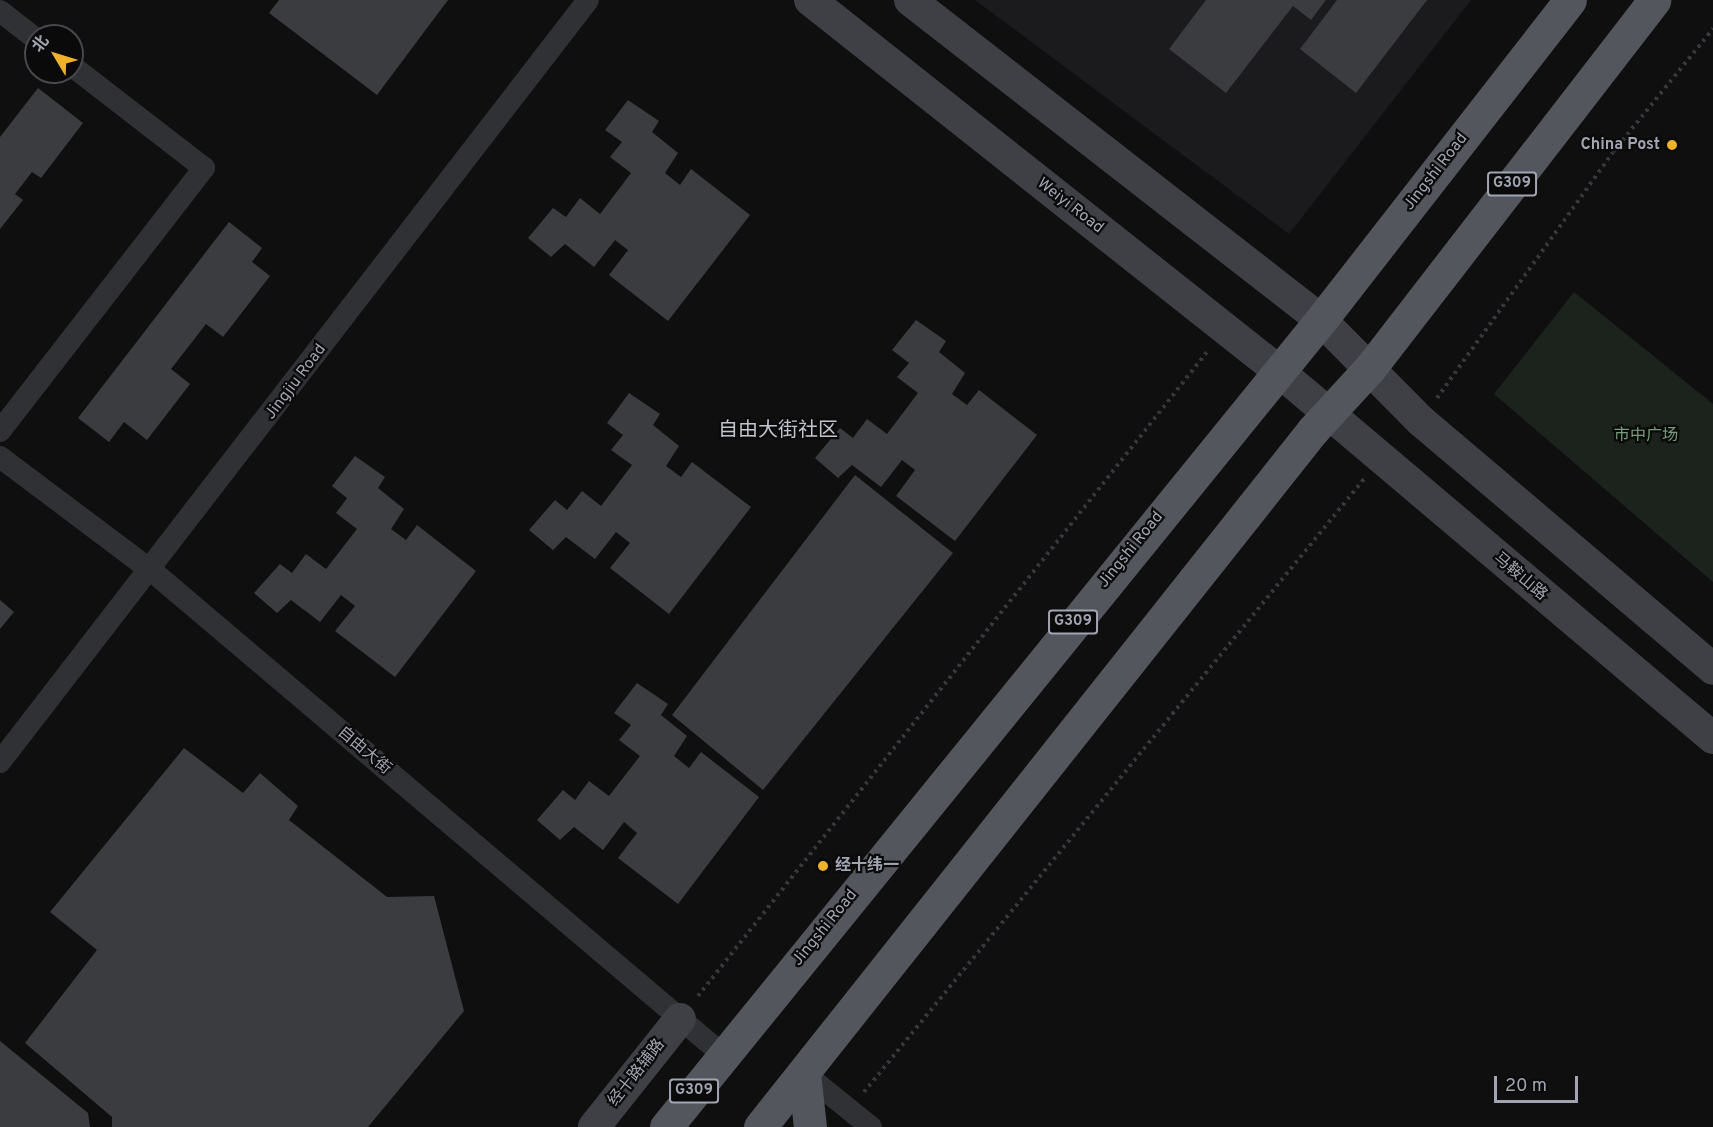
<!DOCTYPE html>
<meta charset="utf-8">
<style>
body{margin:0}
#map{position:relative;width:1713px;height:1127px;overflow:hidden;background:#0f0f10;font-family:Overpass,"Noto Sans SC",sans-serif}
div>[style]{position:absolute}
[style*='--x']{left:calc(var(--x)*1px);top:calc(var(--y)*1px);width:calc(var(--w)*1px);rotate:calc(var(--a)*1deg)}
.built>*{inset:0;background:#1b1b1d}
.green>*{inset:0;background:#1c231c}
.building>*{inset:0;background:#3b3c40}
.path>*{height:4px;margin-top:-2px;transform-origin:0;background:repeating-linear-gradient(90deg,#36383c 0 3px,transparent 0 7.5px)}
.minor>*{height:22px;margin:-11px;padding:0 11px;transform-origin:11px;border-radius:11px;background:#303135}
.secondary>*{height:32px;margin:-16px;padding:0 16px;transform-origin:16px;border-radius:16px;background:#3e4045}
.trunk>*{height:33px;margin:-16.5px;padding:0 16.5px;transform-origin:16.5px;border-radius:16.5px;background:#54565d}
.dots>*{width:16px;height:16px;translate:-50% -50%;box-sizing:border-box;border:3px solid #0a0a0b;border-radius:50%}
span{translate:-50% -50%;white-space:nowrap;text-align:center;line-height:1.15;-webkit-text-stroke:4.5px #0a0a0b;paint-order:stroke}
.shield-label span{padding:2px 4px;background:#0a0a0b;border:2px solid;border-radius:4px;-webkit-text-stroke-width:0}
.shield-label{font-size:15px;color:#a0a5b1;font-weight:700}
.poi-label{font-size:16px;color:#a0a5b1;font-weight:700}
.right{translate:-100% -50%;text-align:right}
.left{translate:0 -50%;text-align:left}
.street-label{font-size:16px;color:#a0a5b1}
.park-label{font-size:16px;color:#779c7a}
.quarter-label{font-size:20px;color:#c1c4cd}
.north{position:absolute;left:24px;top:24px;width:60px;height:60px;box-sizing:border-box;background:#0a0a0b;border:2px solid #46484d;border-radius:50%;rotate:308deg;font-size:16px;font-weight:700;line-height:24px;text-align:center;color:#a0a5b1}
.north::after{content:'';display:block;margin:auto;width:21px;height:27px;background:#edb12a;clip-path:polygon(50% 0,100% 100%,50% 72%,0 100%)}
.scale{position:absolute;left:1494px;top:1076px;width:84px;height:27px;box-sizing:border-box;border:3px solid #a0a5b1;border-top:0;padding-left:8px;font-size:18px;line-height:21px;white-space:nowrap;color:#a0a5b1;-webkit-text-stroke:4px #0a0a0b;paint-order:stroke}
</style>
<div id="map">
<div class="built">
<i style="clip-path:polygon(975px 0,1471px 0,1289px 234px)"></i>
</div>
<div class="green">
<i style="clip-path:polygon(1574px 292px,1713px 404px,1713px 582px,1494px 394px)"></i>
</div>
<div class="building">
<i style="clip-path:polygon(279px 0,448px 0,377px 95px,269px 13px)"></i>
<i style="clip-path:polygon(1206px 0,1326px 0,1311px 20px,1293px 6px,1226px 93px,1169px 49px)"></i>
<i style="clip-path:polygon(1337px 0,1427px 0,1356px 93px,1300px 49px)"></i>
<i style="clip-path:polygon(38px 88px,83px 123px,41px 178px,32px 172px,15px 194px,23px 200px,0 229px,0 137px)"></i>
<i style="clip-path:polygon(628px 100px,659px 121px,652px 132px,678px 153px,665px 173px,680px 185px,691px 169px,750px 215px,668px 321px,609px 275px,628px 250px,615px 240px,594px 267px,565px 244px,551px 257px,528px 238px,553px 208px,566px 217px,580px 198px,600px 214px,631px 173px,610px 157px,622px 142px,605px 130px)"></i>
<i style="clip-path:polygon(229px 222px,262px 248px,252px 262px,270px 276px,223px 337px,206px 324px,171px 369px,190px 384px,147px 440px,124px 422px,109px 442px,78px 418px)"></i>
<i style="clip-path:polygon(916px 320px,946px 341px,939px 352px,965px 373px,952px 394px,967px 405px,979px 390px,1037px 435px,955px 541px,896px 496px,915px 470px,902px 460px,881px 487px,852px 465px,838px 478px,815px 458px,840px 428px,853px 438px,867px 419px,887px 434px,918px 393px,897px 377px,909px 363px,892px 350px)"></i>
<i style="clip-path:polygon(629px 393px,660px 414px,653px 425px,679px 446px,666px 466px,681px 477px,692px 462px,751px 507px,669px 614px,610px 568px,630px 543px,616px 532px,595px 559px,566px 537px,553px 550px,529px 530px,555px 500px,567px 510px,582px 491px,601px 506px,632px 465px,611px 450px,623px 435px,607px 423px)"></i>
<i style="clip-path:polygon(355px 456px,385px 477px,378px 488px,404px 509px,391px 529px,406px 540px,417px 525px,476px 571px,395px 677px,335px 631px,355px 606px,341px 595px,320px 622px,291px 600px,277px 613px,254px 593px,280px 564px,292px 573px,306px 554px,326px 569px,357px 529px,336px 513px,347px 498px,332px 486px)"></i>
<i style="clip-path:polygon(855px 475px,953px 553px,763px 790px,672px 715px)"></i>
<i style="clip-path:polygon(0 600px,14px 612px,0 629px)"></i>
<i style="clip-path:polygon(637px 683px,668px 704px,661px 715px,687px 736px,674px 756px,689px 768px,701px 752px,759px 797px,678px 904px,618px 858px,637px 833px,624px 822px,603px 850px,574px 827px,560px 840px,537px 820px,563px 790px,575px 800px,589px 781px,609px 796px,640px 756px,619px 740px,631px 725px,614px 713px)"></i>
<i style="clip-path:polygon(184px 748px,243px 793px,260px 773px,298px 806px,289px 820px,387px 897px,434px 896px,464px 1011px,368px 1127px,112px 1127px,112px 1117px,25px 1043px,97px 950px,50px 912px)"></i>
<i style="clip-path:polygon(0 1041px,88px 1113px,90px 1127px,0 1127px)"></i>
</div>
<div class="path">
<i style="--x:1437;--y:398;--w:302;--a:-54.4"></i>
<i style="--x:1613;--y:152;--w:159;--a:-50.9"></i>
<i style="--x:698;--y:996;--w:821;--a:-51.68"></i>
<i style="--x:864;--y:1092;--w:791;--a:-50.8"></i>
</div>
<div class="minor">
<i style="--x:0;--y:11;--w:46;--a:37.9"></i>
<i style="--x:0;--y:431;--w:333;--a:-52.2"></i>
<i style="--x:204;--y:168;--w:167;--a:-142.3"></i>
<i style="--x:0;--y:457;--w:190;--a:36.9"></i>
<i style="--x:152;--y:571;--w:747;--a:40.28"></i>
<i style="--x:0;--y:762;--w:962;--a:-52.34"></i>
<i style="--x:804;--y:1073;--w:86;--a:38.9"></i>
</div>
<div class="secondary">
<i style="--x:810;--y:0;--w:594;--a:38.37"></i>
<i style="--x:1276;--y:369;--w:572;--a:40.18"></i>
<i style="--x:910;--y:0;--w:521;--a:37.9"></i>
<i style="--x:1321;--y:320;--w:142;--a:45.3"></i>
<i style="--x:1421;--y:421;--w:383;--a:40.3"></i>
<i style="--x:594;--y:1127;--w:138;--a:-51.5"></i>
</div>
<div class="trunk">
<i style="--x:804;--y:1073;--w:54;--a:83.7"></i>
<i style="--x:666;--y:1127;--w:1039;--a:-50.94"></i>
<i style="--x:1321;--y:320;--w:405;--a:-52.1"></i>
<i style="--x:760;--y:1127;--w:890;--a:-51.57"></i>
<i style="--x:1313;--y:430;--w:84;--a:-47.4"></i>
<i style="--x:1370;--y:368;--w:465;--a:-52.3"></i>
</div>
<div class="dots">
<i style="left:1672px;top:145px;background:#edb12a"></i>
<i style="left:823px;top:866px;background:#edb12a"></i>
</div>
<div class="shield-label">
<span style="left:1512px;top:184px">G309</span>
<span style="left:1073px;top:622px">G309</span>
<span style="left:694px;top:1091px">G309</span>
</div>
<div class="poi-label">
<span class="right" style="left:1660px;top:145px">China Post</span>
<span class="left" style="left:835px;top:866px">经十纬一</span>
</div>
<div class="street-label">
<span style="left:1436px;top:172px;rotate:-52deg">Jingshi Road</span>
<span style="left:1070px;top:206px;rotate:38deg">Weiyi Road</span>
<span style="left:296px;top:382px;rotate:-53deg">Jingjiu Road</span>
<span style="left:1131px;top:550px;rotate:-51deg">Jingshi Road</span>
<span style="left:1520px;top:577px;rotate:40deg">马鞍山路</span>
<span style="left:364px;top:751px;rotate:40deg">自由大街</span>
<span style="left:825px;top:928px;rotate:-51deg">Jingshi Road</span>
<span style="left:637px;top:1073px;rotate:-52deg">经十路辅路</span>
</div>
<div class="park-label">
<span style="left:1646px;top:436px">市中广场</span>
</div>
<div class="quarter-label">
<span style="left:778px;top:431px">自由大街社区</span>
</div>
<div class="north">北</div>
<div class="scale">20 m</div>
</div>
